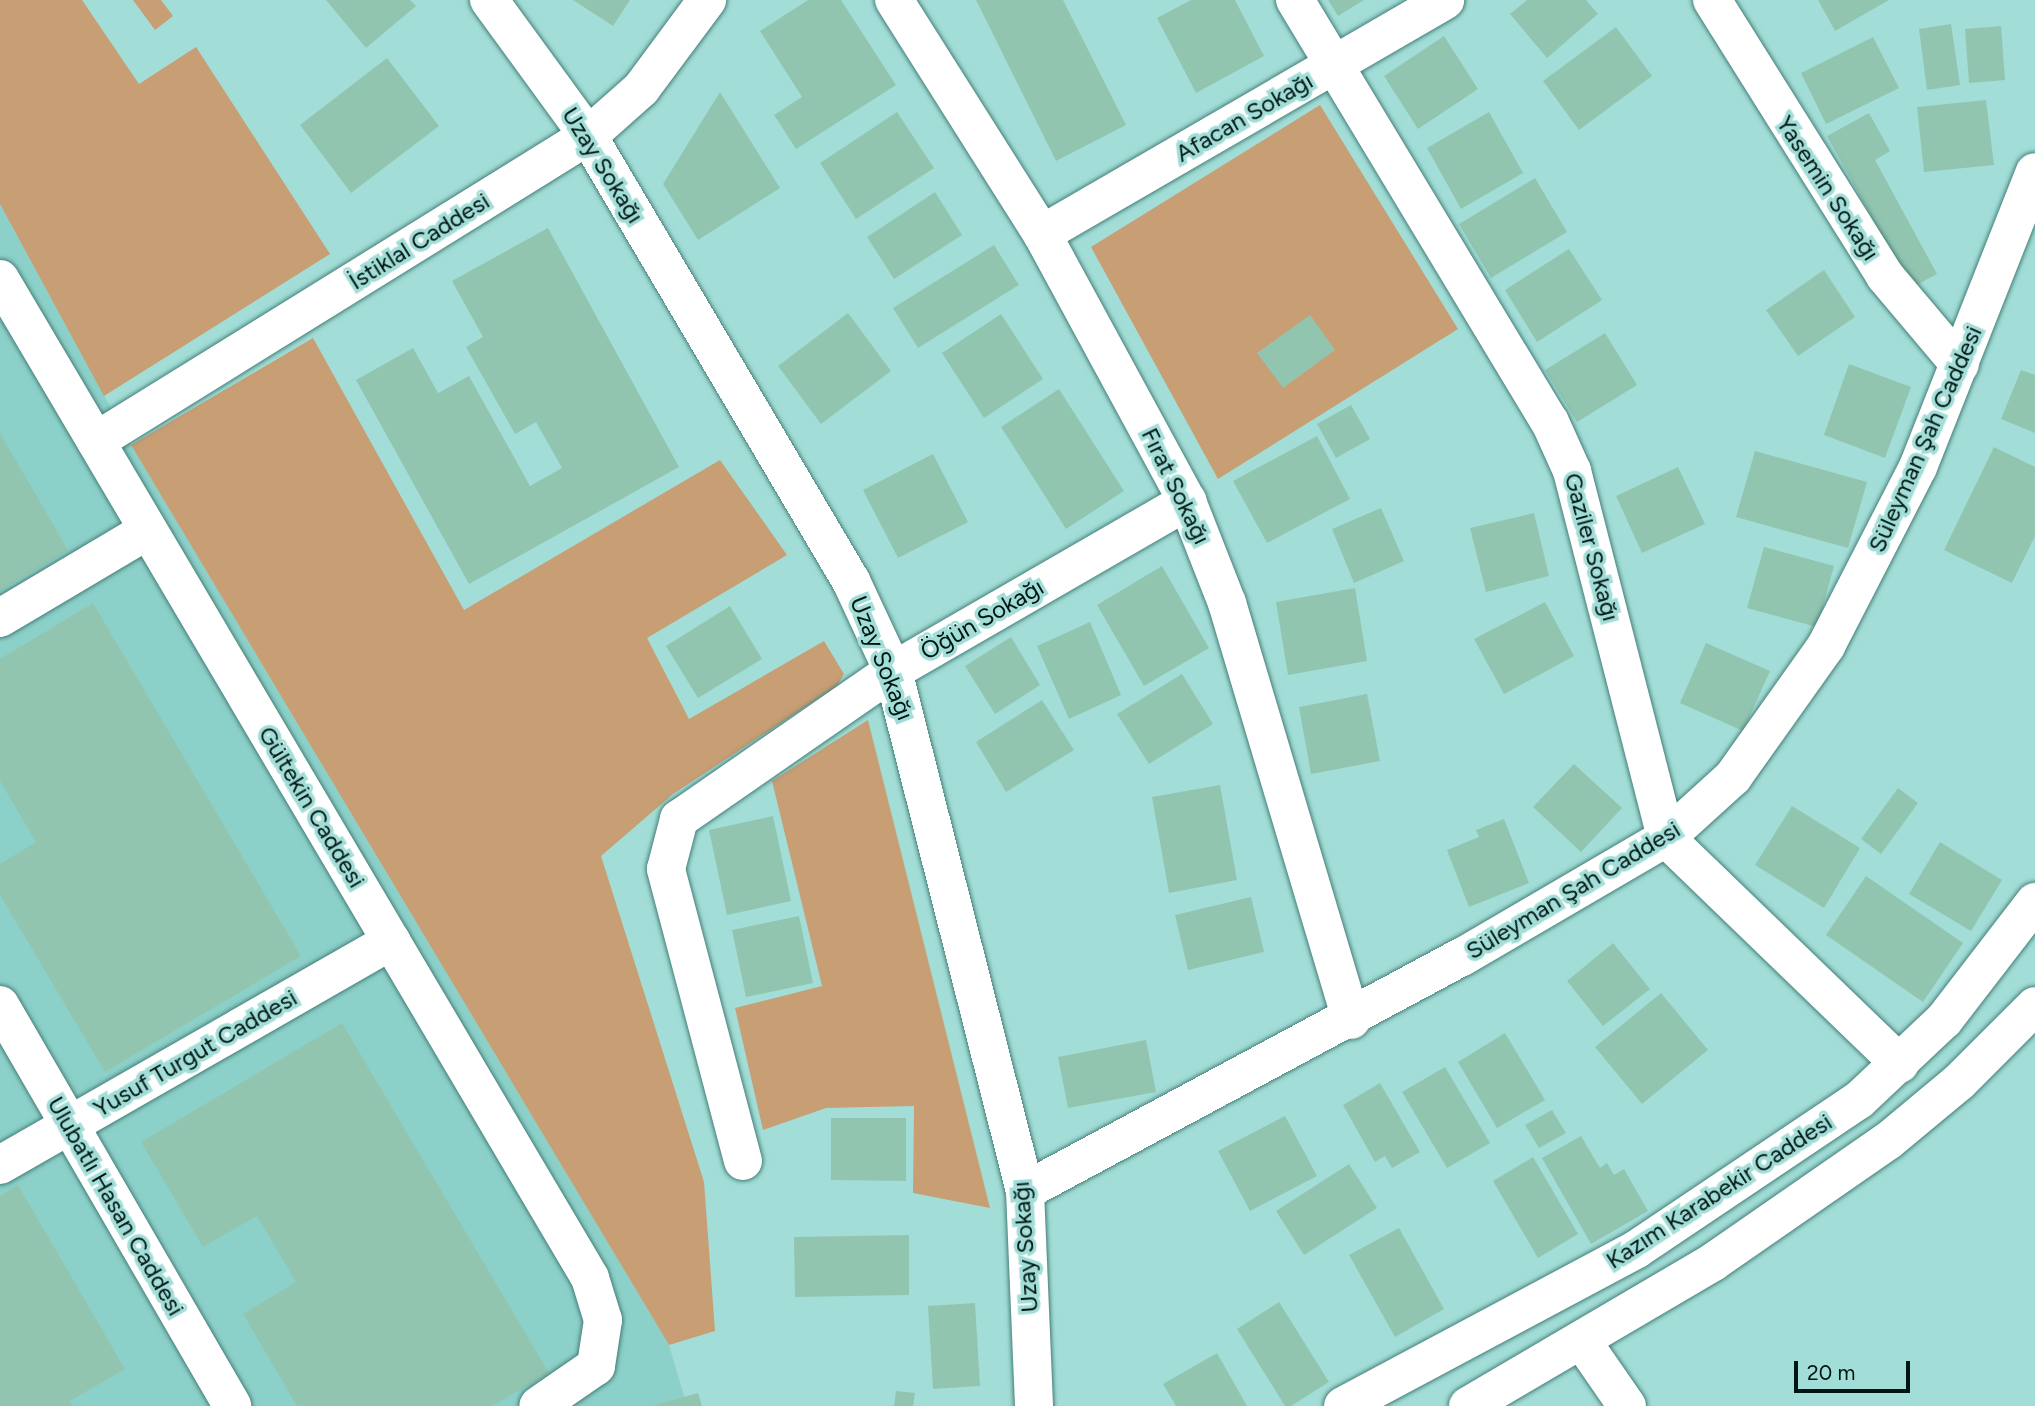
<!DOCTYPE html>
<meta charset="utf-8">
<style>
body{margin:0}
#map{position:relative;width:2035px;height:1406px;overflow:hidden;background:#a2ded7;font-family:Figtree,sans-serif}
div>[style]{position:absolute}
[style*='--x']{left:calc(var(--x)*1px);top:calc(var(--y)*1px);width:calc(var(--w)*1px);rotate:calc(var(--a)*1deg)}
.built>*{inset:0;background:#8cd1c9}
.green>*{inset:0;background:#c89e74}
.building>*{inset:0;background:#92c5b0}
.roads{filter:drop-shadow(0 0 2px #457e78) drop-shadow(0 0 2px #457e78)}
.minor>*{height:38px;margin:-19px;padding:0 19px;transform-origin:19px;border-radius:19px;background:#fff}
.tertiary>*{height:38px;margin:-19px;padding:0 19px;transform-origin:19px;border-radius:19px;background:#fff}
span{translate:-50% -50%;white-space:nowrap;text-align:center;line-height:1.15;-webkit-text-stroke:7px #a2ded7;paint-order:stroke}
.street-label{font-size:24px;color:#011614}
.scale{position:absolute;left:1794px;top:1361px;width:116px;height:32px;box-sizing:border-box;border:4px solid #011614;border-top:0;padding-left:9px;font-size:21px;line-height:24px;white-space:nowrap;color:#011614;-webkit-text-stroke:5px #a2ded7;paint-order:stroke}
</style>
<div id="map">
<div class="built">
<i style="clip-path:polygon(0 204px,131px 445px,669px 1345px,687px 1406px,0 1406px)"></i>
</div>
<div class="green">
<i style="clip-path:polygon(0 0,82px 0,139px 84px,196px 47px,330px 254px,104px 396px,0 204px)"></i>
<i style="clip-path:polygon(133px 0,161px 0,173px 16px,155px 30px)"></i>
<i style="clip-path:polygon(1320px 105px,1458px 329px,1218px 479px,1091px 247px)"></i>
<i style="clip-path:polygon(313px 338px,464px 610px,720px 460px,787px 555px,647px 638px,689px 719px,824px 641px,844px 674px,837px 686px,673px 794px,601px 856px,704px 1182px,715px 1331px,669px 1345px,131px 445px)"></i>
<i style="clip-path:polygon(868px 720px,990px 1208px,913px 1193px,914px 1106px,826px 1108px,763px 1130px,735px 1008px,822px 986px,772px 781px)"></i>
</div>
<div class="building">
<i style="clip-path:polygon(326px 0,410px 0,416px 6px,366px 48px)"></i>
<i style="clip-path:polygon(573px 0,630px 0,613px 26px)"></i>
<i style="clip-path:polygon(808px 0,841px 0,896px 85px,796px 149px,774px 115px,802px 97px,760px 31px)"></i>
<i style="clip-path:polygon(976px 0,1063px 0,1126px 125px,1056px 161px)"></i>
<i style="clip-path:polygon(1191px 0,1235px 0,1264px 56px,1196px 93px,1157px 18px)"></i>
<i style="clip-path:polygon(1328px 0,1364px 0,1338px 16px)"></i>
<i style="clip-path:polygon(1527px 0,1586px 0,1598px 14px,1547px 58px,1510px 14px)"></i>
<i style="clip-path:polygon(1818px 0,1889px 0,1835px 31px)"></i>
<i style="clip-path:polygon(1951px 24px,1960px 85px,1927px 90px,1919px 29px)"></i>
<i style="clip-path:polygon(2001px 26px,2005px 80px,1969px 83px,1965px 29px)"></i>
<i style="clip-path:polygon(1616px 27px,1652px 76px,1579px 130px,1543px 81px)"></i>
<i style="clip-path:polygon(1444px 36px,1478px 89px,1418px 129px,1384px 76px)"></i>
<i style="clip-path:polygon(1873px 37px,1899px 88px,1826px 124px,1801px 73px)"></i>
<i style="clip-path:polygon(387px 58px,439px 126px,351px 193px,300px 125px)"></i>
<i style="clip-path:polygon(720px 92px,780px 188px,698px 240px,663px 184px)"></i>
<i style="clip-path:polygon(1986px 100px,1994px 165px,1924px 172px,1917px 107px)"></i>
<i style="clip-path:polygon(897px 112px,934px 168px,856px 219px,820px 163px)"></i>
<i style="clip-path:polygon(1489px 112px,1523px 173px,1461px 209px,1427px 148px)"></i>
<i style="clip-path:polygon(1869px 113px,1890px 151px,1875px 160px,1937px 274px,1911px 288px,1827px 136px)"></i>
<i style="clip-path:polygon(1535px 178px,1567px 232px,1491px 278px,1459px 224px)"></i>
<i style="clip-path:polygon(935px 192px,962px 235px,894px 279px,867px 237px)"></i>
<i style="clip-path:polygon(548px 228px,679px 467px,469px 584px,356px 380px,413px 348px,438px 393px,469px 376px,530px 486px,562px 468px,536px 422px,515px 434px,466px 347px,483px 337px,452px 281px)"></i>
<i style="clip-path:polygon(994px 245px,1019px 285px,918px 348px,893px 308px)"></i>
<i style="clip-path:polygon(1569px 249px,1602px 300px,1537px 342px,1505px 290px)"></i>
<i style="clip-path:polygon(1824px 270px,1855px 317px,1798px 356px,1766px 310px)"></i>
<i style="clip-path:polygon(848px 313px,891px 371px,821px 424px,778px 366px)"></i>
<i style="clip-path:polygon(1001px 314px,1043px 379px,984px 418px,942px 353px)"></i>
<i style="clip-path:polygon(1310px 315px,1335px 350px,1283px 388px,1257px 353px)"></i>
<i style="clip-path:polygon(1605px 333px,1637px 385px,1577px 422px,1545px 370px)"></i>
<i style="clip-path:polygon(1849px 364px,1911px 387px,1885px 458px,1824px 435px)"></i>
<i style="clip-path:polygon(2021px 370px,2035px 375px,2035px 433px,2001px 419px)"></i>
<i style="clip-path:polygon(1059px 389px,1124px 491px,1066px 529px,1001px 427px)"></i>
<i style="clip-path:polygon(1351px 405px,1370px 439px,1336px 458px,1317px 424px)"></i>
<i style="clip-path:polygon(0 433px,68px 550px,0 591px)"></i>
<i style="clip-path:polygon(1317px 436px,1350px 499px,1267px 543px,1233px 481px)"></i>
<i style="clip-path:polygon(1994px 447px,2035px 467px,2035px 536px,2012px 583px,1944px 550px)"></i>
<i style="clip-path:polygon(1755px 451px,1867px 482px,1848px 548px,1736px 517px)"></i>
<i style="clip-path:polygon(933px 454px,968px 522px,898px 558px,863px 490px)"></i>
<i style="clip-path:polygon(1678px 467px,1705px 524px,1642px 553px,1616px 496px)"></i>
<i style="clip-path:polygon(1381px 508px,1404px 561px,1354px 583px,1332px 529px)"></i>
<i style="clip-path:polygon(1534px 513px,1549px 576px,1486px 592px,1470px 528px)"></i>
<i style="clip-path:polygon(1764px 547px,1834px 566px,1817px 627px,1747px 608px)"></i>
<i style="clip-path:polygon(1162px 566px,1209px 648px,1144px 686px,1097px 605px)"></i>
<i style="clip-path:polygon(1355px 588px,1367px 661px,1288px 675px,1276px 602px)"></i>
<i style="clip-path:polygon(1545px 602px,1574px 656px,1504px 694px,1474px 639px)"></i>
<i style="clip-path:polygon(93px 603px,301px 956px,105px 1072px,0 895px,0 864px,36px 842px,0 781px,0 659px)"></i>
<i style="clip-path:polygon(730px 606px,762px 659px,698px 698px,666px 646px)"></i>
<i style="clip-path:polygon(1090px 622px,1121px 695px,1069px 719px,1037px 646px)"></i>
<i style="clip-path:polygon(1011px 637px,1040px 685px,995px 714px,965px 666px)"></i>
<i style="clip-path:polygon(1706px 643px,1770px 671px,1743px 731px,1680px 703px)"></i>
<i style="clip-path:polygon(1182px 674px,1213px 724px,1149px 764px,1117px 714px)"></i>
<i style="clip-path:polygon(1367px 694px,1380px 761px,1311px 774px,1299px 707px)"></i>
<i style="clip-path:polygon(1042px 700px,1074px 750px,1006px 792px,976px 742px)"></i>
<i style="clip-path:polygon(1574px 764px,1622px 808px,1581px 852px,1533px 807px)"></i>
<i style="clip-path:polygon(1220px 785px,1237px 880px,1169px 893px,1152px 797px)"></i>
<i style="clip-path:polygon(1898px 788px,1918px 803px,1881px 854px,1861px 839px)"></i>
<i style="clip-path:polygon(1792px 806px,1860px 848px,1824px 908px,1755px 865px)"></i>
<i style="clip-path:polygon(773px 816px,791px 901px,727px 915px,709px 830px)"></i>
<i style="clip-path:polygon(1504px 819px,1529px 883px,1469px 907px,1447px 850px,1479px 837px,1476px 830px)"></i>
<i style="clip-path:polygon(1940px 842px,2002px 880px,1971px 931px,1909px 894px)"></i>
<i style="clip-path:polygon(1866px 876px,1963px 943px,1923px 1002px,1826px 935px)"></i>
<i style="clip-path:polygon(1251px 897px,1264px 952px,1188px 970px,1175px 915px)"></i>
<i style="clip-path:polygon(799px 916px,813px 983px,746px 997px,732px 930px)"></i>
<i style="clip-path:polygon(1613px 943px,1650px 989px,1603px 1026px,1567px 981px)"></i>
<i style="clip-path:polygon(1661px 993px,1708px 1050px,1642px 1104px,1595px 1047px)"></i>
<i style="clip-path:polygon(342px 1023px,549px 1373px,492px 1406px,297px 1406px,243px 1314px,296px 1282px,257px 1216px,203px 1247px,141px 1142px)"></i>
<i style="clip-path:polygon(1505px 1033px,1545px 1100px,1497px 1128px,1458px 1062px)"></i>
<i style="clip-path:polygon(1146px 1040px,1156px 1092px,1068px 1108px,1058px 1057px)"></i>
<i style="clip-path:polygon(1445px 1067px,1490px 1143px,1447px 1168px,1402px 1092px)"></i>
<i style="clip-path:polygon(1380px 1083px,1420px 1152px,1392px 1168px,1385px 1156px,1375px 1162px,1343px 1105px)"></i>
<i style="clip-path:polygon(1552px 1110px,1566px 1133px,1539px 1148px,1525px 1125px)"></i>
<i style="clip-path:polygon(1285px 1116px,1317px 1176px,1250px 1211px,1218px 1151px)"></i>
<i style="clip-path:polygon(831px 1118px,906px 1118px,906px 1181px,831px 1180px)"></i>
<i style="clip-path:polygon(1581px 1136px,1600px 1168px,1607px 1163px,1614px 1175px,1624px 1169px,1648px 1211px,1591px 1244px,1542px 1158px)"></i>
<i style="clip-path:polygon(1533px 1157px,1578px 1234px,1538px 1258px,1493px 1181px)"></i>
<i style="clip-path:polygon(1349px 1164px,1377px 1208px,1304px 1255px,1276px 1211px)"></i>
<i style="clip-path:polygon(18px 1185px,125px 1369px,70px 1401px,73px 1406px,0 1406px,0 1196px)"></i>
<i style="clip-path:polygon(1399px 1228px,1444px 1309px,1395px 1337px,1349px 1255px)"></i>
<i style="clip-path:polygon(909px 1235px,909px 1295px,795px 1297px,794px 1237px)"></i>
<i style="clip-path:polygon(1279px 1302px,1329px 1382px,1291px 1406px,1285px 1406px,1237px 1329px)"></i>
<i style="clip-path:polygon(975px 1303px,980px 1386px,933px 1389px,928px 1306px)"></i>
<i style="clip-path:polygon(1217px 1353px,1247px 1406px,1176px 1406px,1163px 1384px)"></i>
<i style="clip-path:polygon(896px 1391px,915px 1393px,913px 1406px,894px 1406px)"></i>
<i style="clip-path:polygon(698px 1393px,702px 1406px,656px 1406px,655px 1405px)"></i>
</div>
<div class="roads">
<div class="minor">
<i style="--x:489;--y:0;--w:168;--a:53.9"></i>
<i style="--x:588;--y:136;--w:517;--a:59.42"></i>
<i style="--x:851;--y:581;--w:99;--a:65"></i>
<i style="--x:893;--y:671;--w:536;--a:75.76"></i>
<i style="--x:1025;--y:1191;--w:215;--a:87.6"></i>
<i style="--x:894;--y:0;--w:277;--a:57.7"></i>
<i style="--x:1042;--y:234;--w:304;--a:61.5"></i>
<i style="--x:1187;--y:501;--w:110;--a:68.6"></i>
<i style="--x:1227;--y:603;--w:435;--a:73.4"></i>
<i style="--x:1295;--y:0;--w:493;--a:58.9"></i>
<i style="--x:1550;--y:422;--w:54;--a:65.8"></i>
<i style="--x:1572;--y:471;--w:379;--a:75.6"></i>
<i style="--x:1666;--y:838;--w:325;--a:44"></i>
<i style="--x:1712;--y:0;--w:326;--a:57.9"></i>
<i style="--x:1885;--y:276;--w:116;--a:49.9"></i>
<i style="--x:1042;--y:234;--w:466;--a:-30.1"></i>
<i style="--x:743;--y:1161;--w:302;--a:-104.8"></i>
<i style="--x:666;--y:869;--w:52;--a:-75.4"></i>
<i style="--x:679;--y:819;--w:260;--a:-34.7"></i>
<i style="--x:893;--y:671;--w:340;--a:-30"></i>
<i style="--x:1582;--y:1341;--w:79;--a:55.3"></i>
</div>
<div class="tertiary">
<i style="--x:0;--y:279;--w:1160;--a:59.43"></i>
<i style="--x:590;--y:1278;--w:44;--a:72.8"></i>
<i style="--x:603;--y:1320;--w:47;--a:98.7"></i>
<i style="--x:596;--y:1366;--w:70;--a:145.4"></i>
<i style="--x:96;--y:441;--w:579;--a:-31.8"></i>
<i style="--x:588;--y:136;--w:71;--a:-41.6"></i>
<i style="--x:641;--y:89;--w:111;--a:-53.4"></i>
<i style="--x:0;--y:618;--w:172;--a:-30.7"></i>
<i style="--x:0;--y:1005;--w:463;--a:59.9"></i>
<i style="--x:0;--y:1165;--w:451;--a:-29.8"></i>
<i style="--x:1025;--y:1191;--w:496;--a:-28.2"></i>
<i style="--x:1462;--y:957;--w:236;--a:-30.3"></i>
<i style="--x:1666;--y:838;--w:91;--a:-42.3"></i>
<i style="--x:1733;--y:777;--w:161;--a:-54.6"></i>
<i style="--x:1826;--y:646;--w:201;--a:-62.8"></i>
<i style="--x:1918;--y:467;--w:317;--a:-68.4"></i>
<i style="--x:1343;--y:1406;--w:333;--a:-28.1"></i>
<i style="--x:1637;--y:1249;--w:267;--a:-33.9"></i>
<i style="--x:1859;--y:1100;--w:117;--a:-43.3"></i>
<i style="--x:1944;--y:1020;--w:149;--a:-52.4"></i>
<i style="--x:1468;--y:1406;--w:284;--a:-30.4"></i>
<i style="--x:1713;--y:1262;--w:213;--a:-34.7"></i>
<i style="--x:1888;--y:1141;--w:92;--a:-39.7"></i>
<i style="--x:1959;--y:1082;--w:107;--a:-45"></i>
</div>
</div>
<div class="street-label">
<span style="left:1244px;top:117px;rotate:-30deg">Afacan Sokağı</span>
<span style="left:603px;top:165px;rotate:58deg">Uzay Sokağı</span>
<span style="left:1828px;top:188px;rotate:57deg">Yasemin Sokağı</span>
<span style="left:419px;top:241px;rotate:-32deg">İstiklal Caddesi</span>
<span style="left:1925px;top:439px;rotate:-66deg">Süleyman Şah Caddesi</span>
<span style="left:1176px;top:486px;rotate:64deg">Fırat Sokağı</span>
<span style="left:1592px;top:547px;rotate:75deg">Gaziler Sokağı</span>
<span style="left:982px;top:619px;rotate:-30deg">Öğün Sokağı</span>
<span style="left:882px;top:658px;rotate:68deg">Uzay Sokağı</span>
<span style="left:312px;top:807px;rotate:59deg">Gültekin Caddesi</span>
<span style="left:1573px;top:890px;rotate:-31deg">Süleyman Şah Caddesi</span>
<span style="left:195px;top:1053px;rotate:-30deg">Yusuf Turgut Caddesi</span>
<span style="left:1719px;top:1191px;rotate:-33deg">Kazım Karabekir Caddesi</span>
<span style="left:116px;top:1206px;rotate:60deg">Ulubatlı Hasan Caddesi</span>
<span style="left:1025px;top:1247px;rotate:-94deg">Uzay Sokağı</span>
</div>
<div class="scale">20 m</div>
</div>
